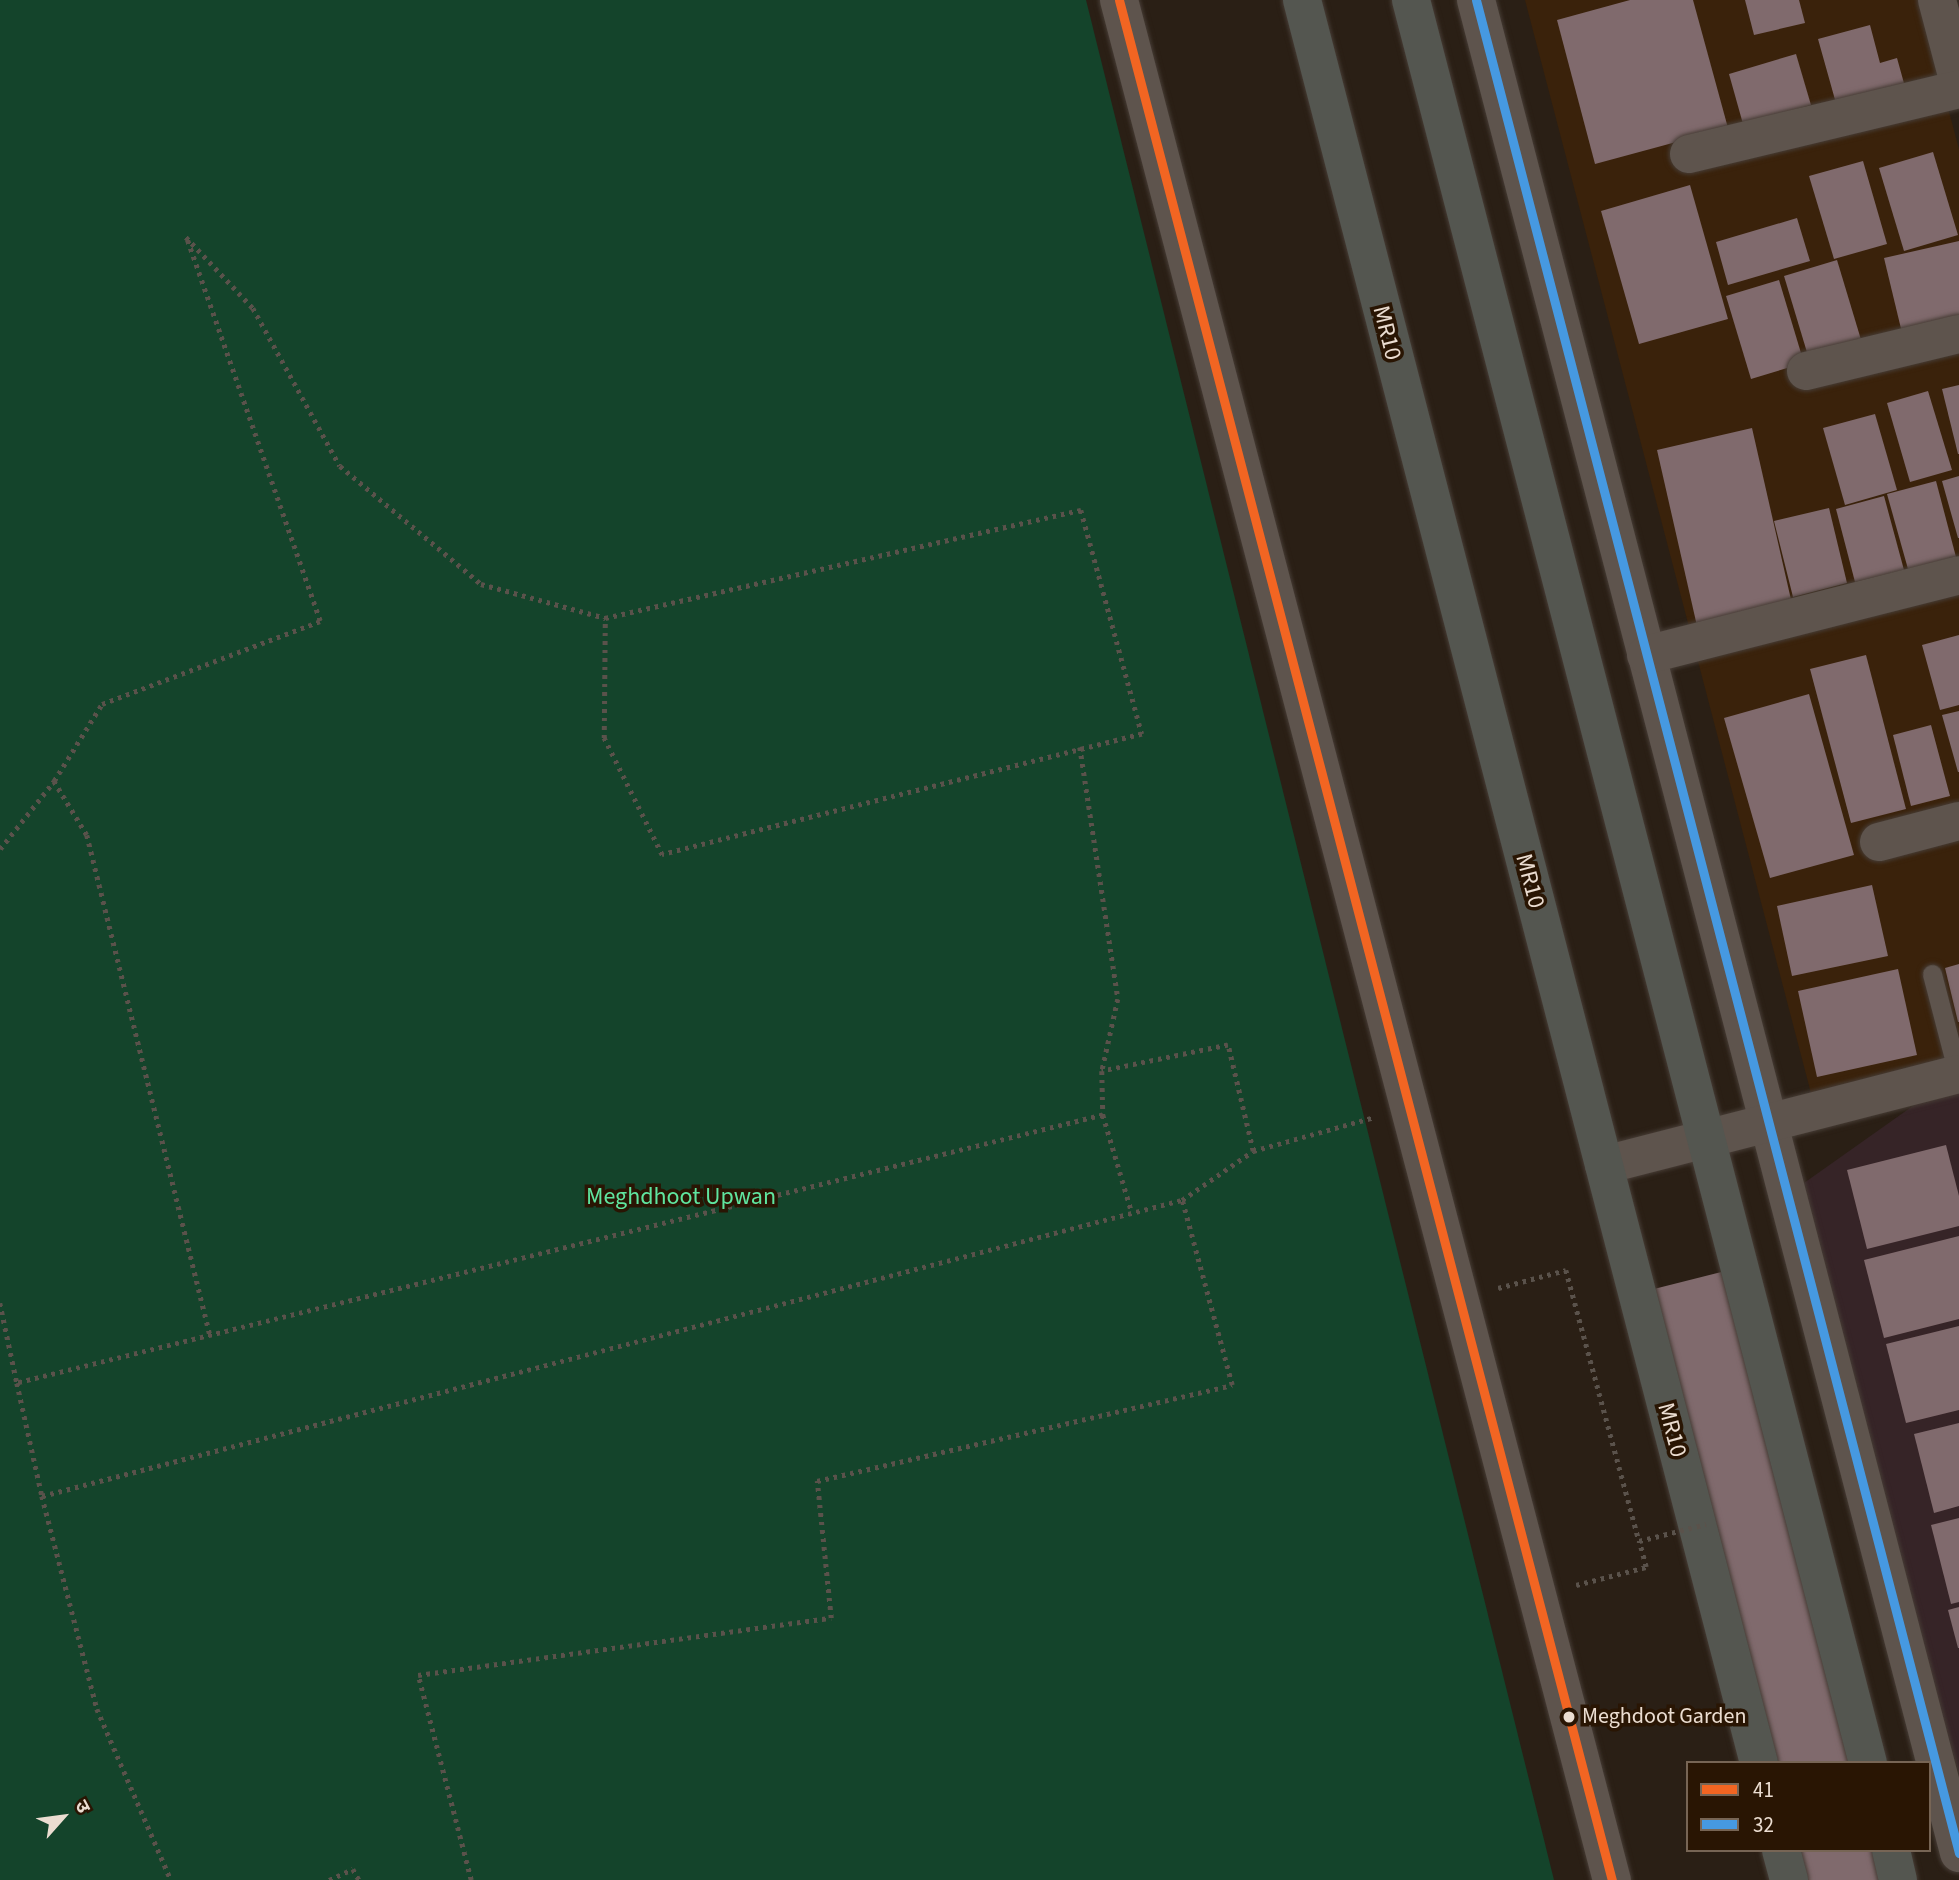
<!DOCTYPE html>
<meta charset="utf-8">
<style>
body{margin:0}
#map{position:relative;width:1959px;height:1880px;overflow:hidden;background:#2a1f15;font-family:"Source Sans 3","Noto Sans Devanagari",sans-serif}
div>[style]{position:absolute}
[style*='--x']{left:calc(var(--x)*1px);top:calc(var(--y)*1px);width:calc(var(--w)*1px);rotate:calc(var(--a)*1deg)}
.built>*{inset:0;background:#3a220b}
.medical>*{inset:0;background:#362427}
.green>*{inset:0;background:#14442b}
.building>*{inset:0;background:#806a6d}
.path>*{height:4.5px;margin-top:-2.25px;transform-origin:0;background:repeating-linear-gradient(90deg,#5a524b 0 3.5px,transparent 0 8.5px)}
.roads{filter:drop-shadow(0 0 2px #463c35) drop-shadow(0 0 2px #463c35)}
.service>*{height:19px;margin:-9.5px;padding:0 9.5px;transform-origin:9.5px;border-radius:9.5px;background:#5e544d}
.minor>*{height:38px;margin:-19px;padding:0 19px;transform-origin:19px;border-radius:19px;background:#5e544d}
.tertiary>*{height:38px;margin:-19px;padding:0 19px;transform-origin:19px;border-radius:19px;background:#5e544d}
.primary>*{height:38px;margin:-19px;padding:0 19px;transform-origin:19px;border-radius:19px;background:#545650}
.path-bridge>*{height:4.5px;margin-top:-2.25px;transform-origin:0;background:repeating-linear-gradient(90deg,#5a524b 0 3.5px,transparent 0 8.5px)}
.bus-1>*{height:9px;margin:-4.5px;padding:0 4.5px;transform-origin:4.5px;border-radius:4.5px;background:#f26522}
.bus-2>*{height:9px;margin:-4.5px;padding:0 4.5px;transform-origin:4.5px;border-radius:4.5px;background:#4699e1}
.dots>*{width:19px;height:19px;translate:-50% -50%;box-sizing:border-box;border:4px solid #291503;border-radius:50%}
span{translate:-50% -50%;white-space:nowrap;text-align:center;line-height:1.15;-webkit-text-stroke:7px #291503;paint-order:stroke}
.bus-label{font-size:22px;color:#ebddd1}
.left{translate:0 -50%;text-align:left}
.street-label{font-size:24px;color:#ebddd1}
.park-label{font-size:24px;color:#5fe59f}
.legend{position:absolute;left:1686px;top:1761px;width:245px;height:91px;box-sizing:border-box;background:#291503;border:2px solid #776555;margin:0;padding:9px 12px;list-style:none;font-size:21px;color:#ebddd1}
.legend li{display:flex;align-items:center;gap:14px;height:35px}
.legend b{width:35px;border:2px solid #776555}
.north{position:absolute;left:28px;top:1782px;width:70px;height:70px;-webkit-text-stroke:5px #291503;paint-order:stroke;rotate:62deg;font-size:19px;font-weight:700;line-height:28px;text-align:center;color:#ebddd1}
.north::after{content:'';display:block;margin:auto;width:24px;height:32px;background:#ebddd1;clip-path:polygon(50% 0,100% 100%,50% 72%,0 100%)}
</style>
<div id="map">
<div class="built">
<i style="clip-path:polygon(1525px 0,1919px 0,1959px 149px,1959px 1056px,1812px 1097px)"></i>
</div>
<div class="medical">
<i style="clip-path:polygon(1958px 1074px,1959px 1076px,1959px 1774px,1787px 1195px)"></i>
</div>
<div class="green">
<i style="clip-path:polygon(0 0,1086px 0,1554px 1880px,0 1880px)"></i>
</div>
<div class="building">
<i style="clip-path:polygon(1630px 0,1693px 0,1728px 128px,1595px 164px,1557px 20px)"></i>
<i style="clip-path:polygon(1745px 0,1799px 0,1805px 23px,1754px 35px)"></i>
<i style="clip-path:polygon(1870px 25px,1880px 63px,1897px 58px,1907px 94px,1839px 114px,1818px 39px)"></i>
<i style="clip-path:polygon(1796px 54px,1811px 105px,1743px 124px,1729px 74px)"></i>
<i style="clip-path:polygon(1933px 152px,1958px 235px,1904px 251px,1879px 168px)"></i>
<i style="clip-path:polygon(1863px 161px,1887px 244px,1834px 259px,1809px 176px)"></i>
<i style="clip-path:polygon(1690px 185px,1728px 319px,1639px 344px,1601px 211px)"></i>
<i style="clip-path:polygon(1797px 218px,1810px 261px,1728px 285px,1716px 242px)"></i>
<i style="clip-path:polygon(1959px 241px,1959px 324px,1903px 337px,1884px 258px)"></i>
<i style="clip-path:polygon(1837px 260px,1862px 343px,1809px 359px,1784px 276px)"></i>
<i style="clip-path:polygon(1779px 280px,1804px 363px,1751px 379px,1726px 296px)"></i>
<i style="clip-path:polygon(1959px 385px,1959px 454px,1958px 454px,1942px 389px)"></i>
<i style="clip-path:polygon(1928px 391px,1952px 470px,1910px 482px,1887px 403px)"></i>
<i style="clip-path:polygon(1875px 414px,1897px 490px,1845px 505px,1823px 428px)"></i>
<i style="clip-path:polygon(1752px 428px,1792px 604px,1697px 626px,1657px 450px)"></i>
<i style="clip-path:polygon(1959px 476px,1959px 538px,1958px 538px,1942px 481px)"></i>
<i style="clip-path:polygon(1936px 481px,1956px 557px,1908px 569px,1887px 494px)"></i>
<i style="clip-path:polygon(1884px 496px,1904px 570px,1855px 582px,1836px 509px)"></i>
<i style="clip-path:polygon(1829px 508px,1847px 583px,1793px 597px,1774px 521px)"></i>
<i style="clip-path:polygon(1959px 635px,1959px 705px,1940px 710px,1922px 645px)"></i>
<i style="clip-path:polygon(1866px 655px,1906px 809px,1851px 823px,1810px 669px)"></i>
<i style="clip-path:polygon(1809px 694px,1854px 855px,1770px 878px,1724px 718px)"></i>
<i style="clip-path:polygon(1959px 711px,1959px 772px,1958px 772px,1942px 715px)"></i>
<i style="clip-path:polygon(1931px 725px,1950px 796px,1911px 806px,1893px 735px)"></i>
<i style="clip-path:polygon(1872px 885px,1888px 956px,1792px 976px,1777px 906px)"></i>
<i style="clip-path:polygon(1959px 964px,1959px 1022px,1958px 1022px,1945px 968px)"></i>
<i style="clip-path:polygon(1898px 969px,1917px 1055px,1817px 1077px,1798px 991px)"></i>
<i style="clip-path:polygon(1946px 1145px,1959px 1196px,1959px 1226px,1867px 1249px,1847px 1170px)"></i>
<i style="clip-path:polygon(1959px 1236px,1959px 1319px,1884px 1338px,1864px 1260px)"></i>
<i style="clip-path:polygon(1753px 1264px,1882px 1763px,1768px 1763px,1646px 1291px)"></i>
<i style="clip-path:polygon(1959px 1326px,1959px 1410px,1906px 1423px,1886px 1344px)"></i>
<i style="clip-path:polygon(1959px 1423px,1959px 1506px,1934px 1513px,1914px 1434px)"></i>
<i style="clip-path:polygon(1959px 1518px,1959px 1602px,1951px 1604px,1931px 1525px)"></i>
<i style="clip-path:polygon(1959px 1607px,1959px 1648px,1958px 1648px,1948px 1610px)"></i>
<i style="clip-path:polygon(1790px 1850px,1905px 1850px,1912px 1880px,1798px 1880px)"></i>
</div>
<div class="path">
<i style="--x:1081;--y:510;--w:232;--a:74.8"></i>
<i style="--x:1142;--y:734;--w:495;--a:165.9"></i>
<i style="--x:662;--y:855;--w:131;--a:-116.4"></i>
<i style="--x:604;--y:738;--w:120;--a:-89.5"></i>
<i style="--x:605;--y:618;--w:488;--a:-12.8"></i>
<i style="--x:1080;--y:747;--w:255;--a:81.4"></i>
<i style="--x:1118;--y:999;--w:74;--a:102.5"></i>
<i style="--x:54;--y:781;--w:63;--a:58.6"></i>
<i style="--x:87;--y:835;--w:515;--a:76.18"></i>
<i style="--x:0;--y:849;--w:87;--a:-51.5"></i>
<i style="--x:54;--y:781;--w:91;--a:-58.1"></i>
<i style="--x:102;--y:704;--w:233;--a:-20.8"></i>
<i style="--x:320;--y:621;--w:407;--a:-109.2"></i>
<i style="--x:186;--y:237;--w:98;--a:46.7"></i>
<i style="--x:253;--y:308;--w:180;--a:61.2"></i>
<i style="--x:340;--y:466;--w:184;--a:39.9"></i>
<i style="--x:481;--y:584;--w:129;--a:15.3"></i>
<i style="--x:1103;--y:1115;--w:102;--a:73.5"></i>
<i style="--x:1253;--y:1151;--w:109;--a:-103.3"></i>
<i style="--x:1228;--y:1045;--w:129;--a:168.3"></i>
<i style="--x:1102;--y:1071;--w:44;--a:88.7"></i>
<i style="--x:1103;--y:1115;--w:1119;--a:166.14"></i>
<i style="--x:17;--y:1383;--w:116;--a:77.5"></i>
<i style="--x:42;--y:1496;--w:1178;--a:-14.56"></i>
<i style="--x:1182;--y:1200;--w:86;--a:-34.6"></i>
<i style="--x:1253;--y:1151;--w:123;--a:-15.6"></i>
<i style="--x:1498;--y:1288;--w:70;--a:-14.8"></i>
<i style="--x:1566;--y:1270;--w:281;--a:74.9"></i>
<i style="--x:0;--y:1303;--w:82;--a:78"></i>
<i style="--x:42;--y:1496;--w:220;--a:75.5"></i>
<i style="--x:97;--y:1709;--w:186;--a:66.6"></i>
<i style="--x:1576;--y:1585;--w:72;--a:-14.4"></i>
<i style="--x:329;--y:1880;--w:26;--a:-25"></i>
<i style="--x:353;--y:1869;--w:13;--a:61"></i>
<i style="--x:471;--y:1880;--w:212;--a:-104.5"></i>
<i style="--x:418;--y:1675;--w:417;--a:-7.9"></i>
<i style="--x:831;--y:1618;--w:138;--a:-95.8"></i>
<i style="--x:817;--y:1481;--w:426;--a:-13"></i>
<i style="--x:1232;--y:1385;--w:192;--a:-105.1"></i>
</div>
<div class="roads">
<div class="service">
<i style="--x:1932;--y:974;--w:103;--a:75.4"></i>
</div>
<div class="minor">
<i style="--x:1119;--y:0;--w:1944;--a:75.31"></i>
<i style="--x:1476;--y:0;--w:1915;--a:75.39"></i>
<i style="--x:1937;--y:0;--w:86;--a:75.2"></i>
<i style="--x:1689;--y:154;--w:278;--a:-13.5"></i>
<i style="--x:1806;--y:371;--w:157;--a:-13.6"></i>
<i style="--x:1646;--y:655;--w:323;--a:-14.3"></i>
<i style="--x:1879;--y:842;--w:83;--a:-14.7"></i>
</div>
<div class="tertiary">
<i style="--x:1604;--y:1165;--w:366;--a:-14.4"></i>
</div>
<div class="primary">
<i style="--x:1302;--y:0;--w:1821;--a:75.47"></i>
<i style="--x:1411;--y:0;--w:1821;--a:75.47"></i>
<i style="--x:1781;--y:1850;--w:31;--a:75"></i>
<i style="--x:1891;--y:1850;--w:31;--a:77"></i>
</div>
</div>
<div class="path-bridge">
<i style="--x:1646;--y:1567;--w:27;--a:-105"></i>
<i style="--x:1639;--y:1541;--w:69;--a:-14.2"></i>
</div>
<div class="bus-1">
<i style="--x:1119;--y:0;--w:1944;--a:75.31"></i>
</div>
<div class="bus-2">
<i style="--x:1476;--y:0;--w:1915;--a:75.39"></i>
</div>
<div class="dots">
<i style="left:1569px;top:1717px;background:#ebddd1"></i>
</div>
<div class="bus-label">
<span class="left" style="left:1582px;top:1717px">Meghdoot Garden</span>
</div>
<div class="street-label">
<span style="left:1387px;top:333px;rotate:76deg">MR10</span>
<span style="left:1530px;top:881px;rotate:75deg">MR10</span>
<span style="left:1672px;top:1430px;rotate:75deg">MR10</span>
</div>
<div class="park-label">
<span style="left:681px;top:1197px">Meghdhoot Upwan</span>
</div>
<ul class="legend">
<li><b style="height:9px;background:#f26522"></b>41</li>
<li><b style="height:9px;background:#4699e1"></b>32</li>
</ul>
<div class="north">उ</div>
</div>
